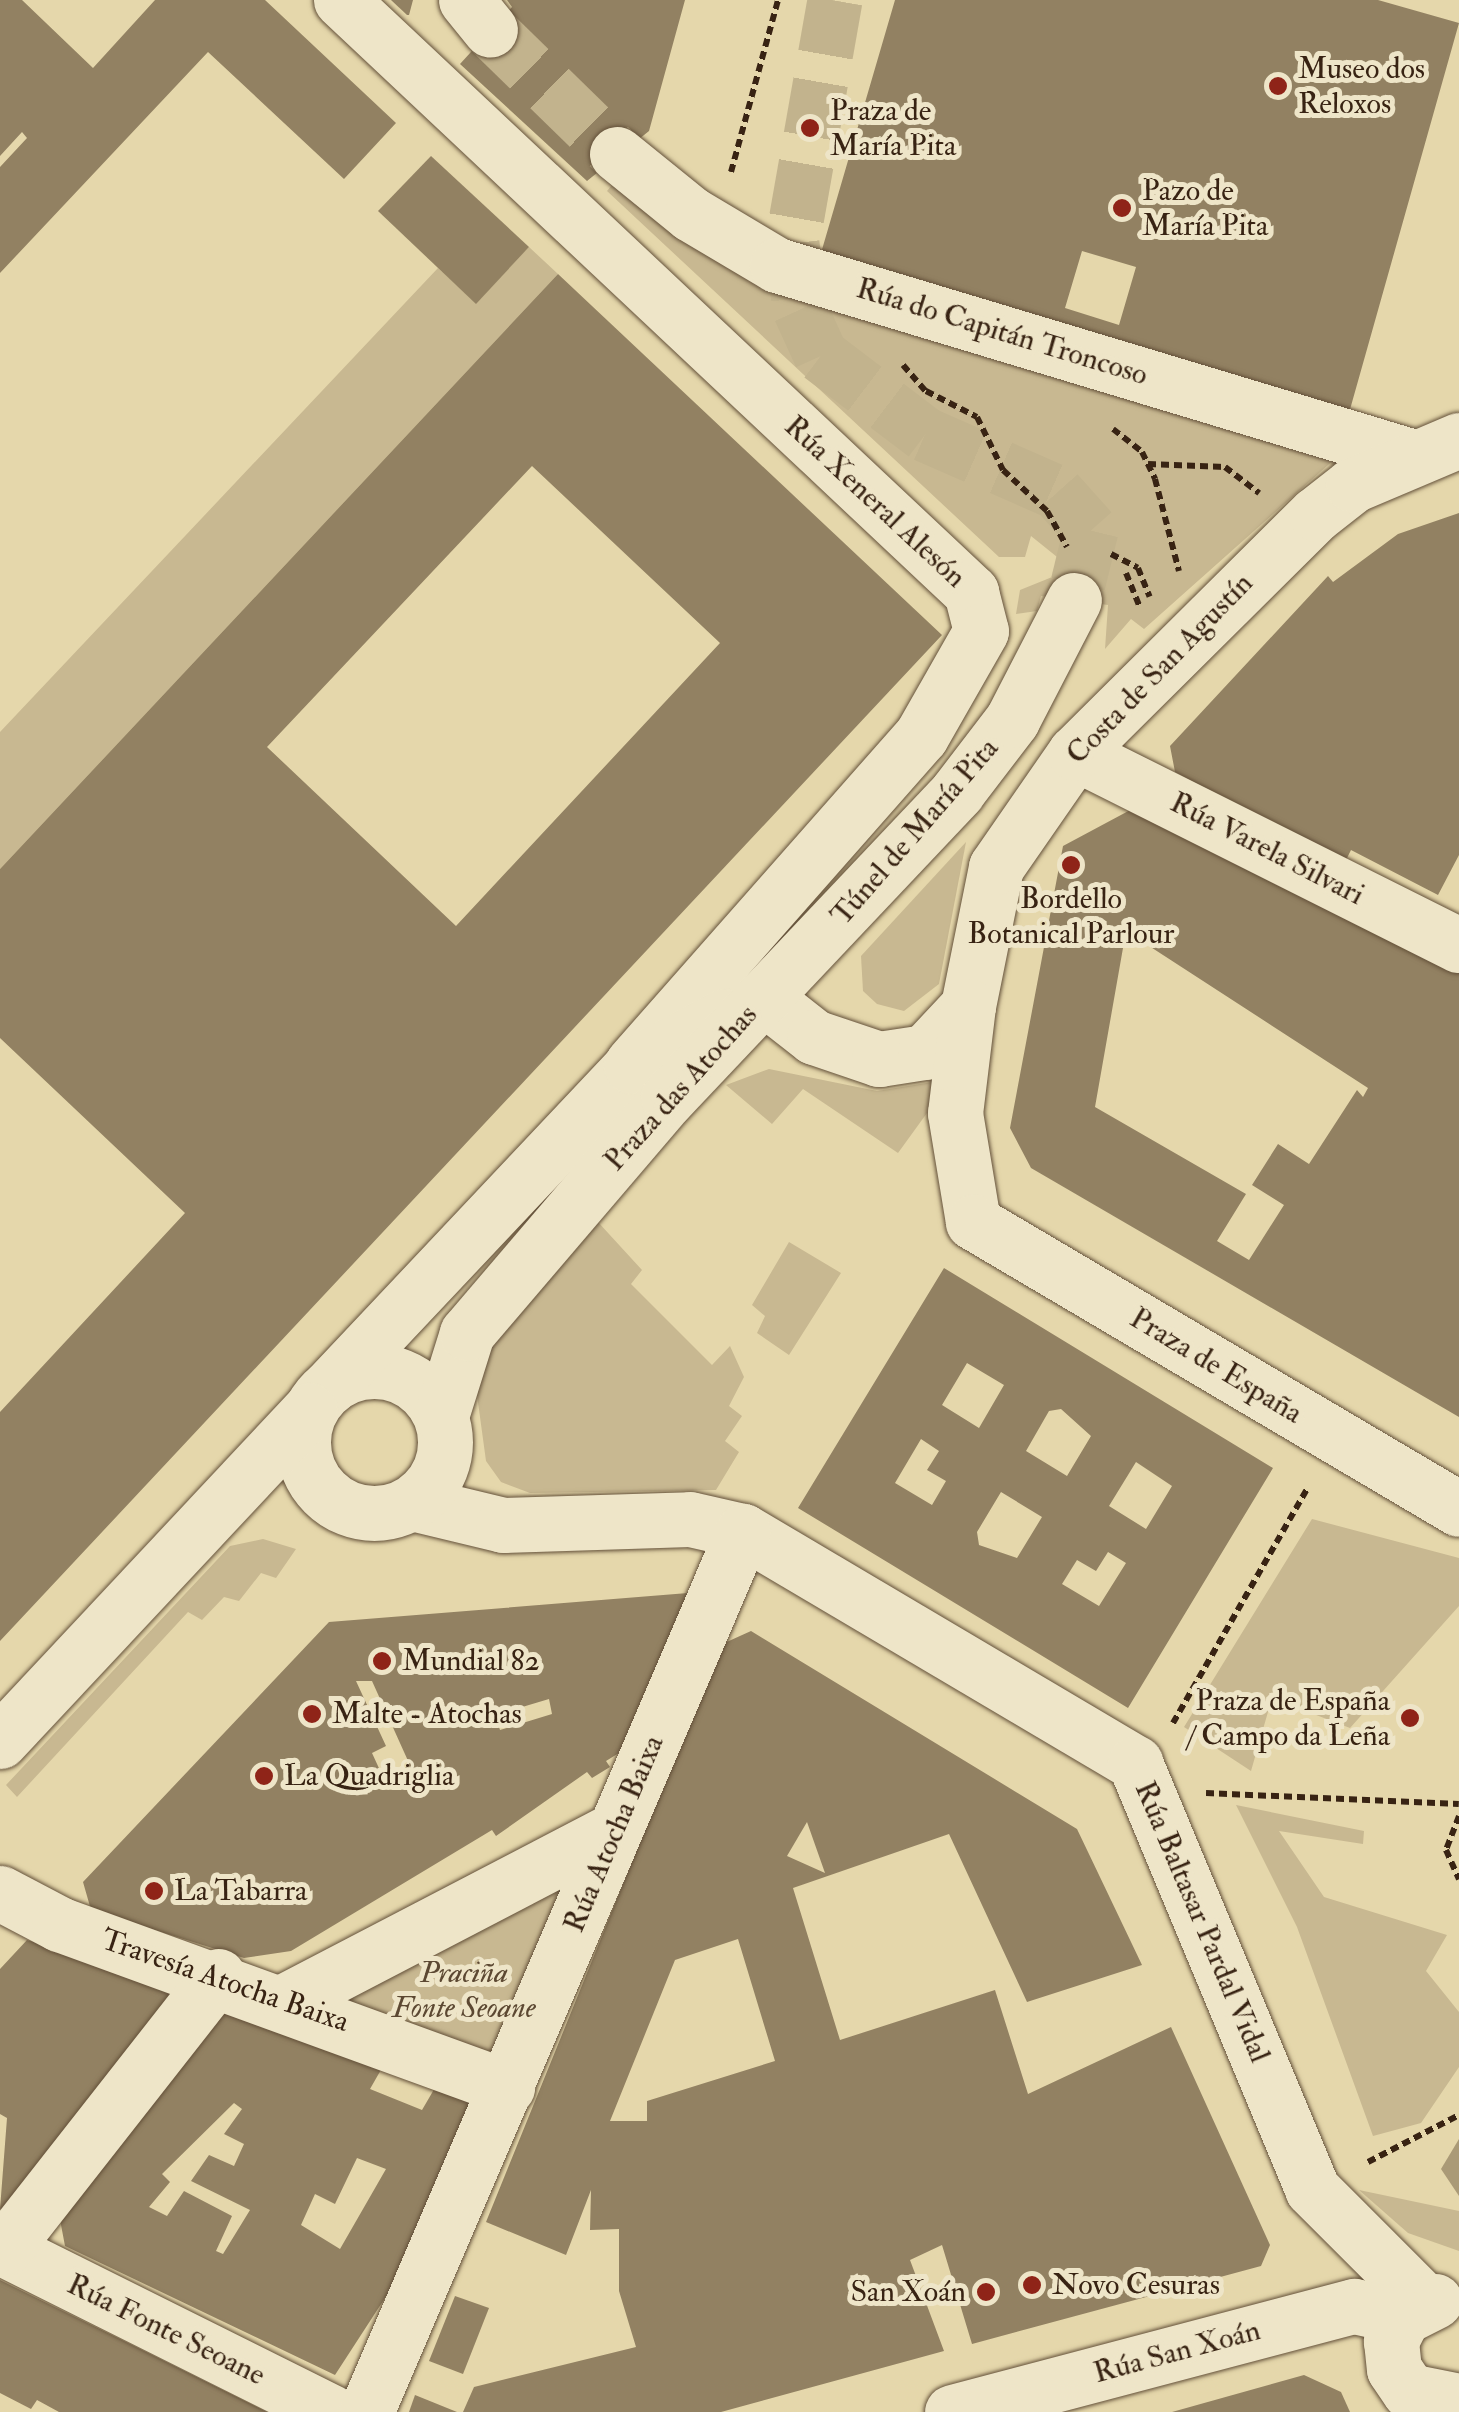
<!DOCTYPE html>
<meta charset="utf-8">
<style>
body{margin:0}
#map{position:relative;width:1459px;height:2412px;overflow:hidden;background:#e5d7ab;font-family:"IM FELL Double Pica",serif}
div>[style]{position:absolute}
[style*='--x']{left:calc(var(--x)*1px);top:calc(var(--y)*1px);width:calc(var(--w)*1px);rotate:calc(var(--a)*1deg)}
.green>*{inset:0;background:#c8b891}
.water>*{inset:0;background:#aa9a77}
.building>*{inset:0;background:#928162}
.street-tunnel>*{height:55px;margin-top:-27.5px;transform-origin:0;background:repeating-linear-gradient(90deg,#c2b38d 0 55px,transparent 0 83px)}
.secondary-tunnel>*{height:55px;margin-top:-27.5px;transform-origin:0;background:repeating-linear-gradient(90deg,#c2b38d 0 55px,transparent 0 83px)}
.path>*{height:6px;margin-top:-3px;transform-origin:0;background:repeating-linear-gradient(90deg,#382313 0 8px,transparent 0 13px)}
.roads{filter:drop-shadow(0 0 2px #635039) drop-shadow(0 0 2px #635039)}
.street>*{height:55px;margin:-27.5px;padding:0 27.5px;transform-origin:27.5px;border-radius:27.5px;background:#eee5c8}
.secondary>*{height:55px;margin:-27.5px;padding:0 27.5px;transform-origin:27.5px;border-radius:27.5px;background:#eee5c8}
.secondary>.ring{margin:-27.5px;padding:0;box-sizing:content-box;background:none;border:55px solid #eee5c8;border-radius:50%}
.dots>*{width:28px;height:28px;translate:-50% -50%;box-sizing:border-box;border:5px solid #eee5c8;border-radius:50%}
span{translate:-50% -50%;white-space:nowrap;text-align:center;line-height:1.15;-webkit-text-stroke:10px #eee5c8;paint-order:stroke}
.poi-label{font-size:30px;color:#382313}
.left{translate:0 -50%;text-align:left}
.right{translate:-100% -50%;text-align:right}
.street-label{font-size:30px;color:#382313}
.park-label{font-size:30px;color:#5c4832;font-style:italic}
</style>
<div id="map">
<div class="green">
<i style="clip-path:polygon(612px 185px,1346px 449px,1144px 629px,1131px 619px,1105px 649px,1108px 605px,1041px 596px,1037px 611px,1016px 614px,1020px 590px,1072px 569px,1031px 536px,1025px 557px,999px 557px,607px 191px)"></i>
<i style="clip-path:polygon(529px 247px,558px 274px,0 869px,0 732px,438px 268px,476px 303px)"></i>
<i style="clip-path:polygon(966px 842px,939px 984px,904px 1011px,877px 1004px,863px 991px,861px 956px)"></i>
<i style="clip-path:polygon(769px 1069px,877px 1091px,939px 1081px,945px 1128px,927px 1113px,898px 1153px,803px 1089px,772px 1124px,726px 1085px)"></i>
<i style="clip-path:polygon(598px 1222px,642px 1270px,631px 1284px,712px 1365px,730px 1346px,744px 1377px,729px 1406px,742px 1416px,725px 1441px,739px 1452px,716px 1490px,530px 1493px,501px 1482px,486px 1461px,477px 1395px,486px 1351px)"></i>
<i style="clip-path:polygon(789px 1242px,841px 1273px,789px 1355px,757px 1333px,765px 1316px,752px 1305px)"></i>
<i style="clip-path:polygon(1312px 1519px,1459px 1558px,1459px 1606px,1350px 1728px,1272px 1698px,1251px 1771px,1184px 1727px)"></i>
<i style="clip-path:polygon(263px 1539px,296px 1549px,276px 1578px,261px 1573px,239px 1601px,224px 1597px,202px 1620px,188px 1612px,17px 1797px,6px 1785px,230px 1546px)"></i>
<i style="clip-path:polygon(1236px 1805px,1364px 1831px,1363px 1844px,1279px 1831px,1324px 1897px,1447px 1935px,1426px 1971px,1459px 2012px,1459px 2067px,1421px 2123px,1373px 2136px,1297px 1927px)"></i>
<i style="clip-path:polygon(572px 1867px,492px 2058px,343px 2000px)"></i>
<i style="clip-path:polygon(1359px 2190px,1459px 2211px,1459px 2251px,1408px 2233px)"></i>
</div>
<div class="water">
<i style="clip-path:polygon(1459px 2139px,1459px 2196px,1441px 2169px)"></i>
</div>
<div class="building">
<i style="clip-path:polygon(0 0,22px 0,93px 68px,155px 0,265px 0,396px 123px,344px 179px,208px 52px,0 273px,0 167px,27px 138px,22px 132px,0 156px)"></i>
<i style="clip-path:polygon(391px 0,413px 0,409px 15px,407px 15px)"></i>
<i style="clip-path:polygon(507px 0,685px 0,649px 131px,587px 181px,460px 64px,512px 7px)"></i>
<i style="clip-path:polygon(evenodd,895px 0,1378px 0,1459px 23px,1349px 413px,821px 253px,895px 0,1082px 251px,1136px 267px,1119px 325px,1065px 308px,1082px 251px)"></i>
<i style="clip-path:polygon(431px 156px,529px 247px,476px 304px,378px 211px)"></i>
<i style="clip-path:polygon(evenodd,558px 274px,942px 635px,0 1641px,0 1412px,185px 1213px,0 1038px,0 869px,558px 274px,532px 466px,720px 643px,456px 926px,267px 747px,532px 466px)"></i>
<i style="clip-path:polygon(1459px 513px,1459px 855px,1438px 895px,1351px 850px,1344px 864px,1175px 772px,1170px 746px,1328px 576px,1333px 582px,1398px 534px)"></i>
<i style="clip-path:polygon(evenodd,1134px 808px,1459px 969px,1459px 1417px,1031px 1168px,1010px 1128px,1063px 846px,1134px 808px,1126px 931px,1368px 1088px,1363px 1097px,1357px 1090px,1309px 1164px,1278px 1144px,1252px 1185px,1284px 1205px,1249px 1260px,1217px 1241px,1246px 1194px,1095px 1107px,1126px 931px)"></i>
<i style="clip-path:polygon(evenodd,944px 1268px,1273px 1468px,1128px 1708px,798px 1508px,944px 1268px,967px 1363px,1004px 1385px,979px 1428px,942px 1405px,967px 1363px,944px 1268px,1061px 1409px,1091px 1436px,1067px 1476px,1026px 1451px,1049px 1411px,1061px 1409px,944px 1268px,921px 1439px,939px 1451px,927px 1470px,946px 1481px,932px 1505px,895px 1483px,921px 1439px,944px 1268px,1136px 1462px,1172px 1486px,1146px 1529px,1109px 1506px,1136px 1462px,944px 1268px,1001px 1492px,1042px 1517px,1017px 1558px,979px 1545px,977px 1532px,1001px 1492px,944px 1268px,1108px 1552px,1126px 1563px,1099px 1606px,1062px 1584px,1077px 1560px,1096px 1571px,1108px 1552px)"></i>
<i style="clip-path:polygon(evenodd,688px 1593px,627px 1748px,606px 1761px,610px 1767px,592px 1778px,587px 1772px,496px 1836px,492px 1830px,291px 1951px,244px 1958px,91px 1910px,83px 1882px,329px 1622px,688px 1593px,356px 1681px,372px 1681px,409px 1763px,389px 1790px,372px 1753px,386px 1746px,356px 1681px,688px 1593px,549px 1699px,552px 1714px,500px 1730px,495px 1715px,549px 1699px)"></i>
<i style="clip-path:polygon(evenodd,751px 1631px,1077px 1829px,1142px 1965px,1027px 2002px,949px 1834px,793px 1888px,840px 2040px,995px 1990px,1028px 2094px,1171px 2027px,1270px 2245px,1261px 2266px,972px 2344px,942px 2245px,910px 2260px,944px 2351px,721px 2412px,463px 2412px,474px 2387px,636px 2347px,619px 2291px,619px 2229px,590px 2230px,591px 2190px,566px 2255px,486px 2222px,720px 1645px,751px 1631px,807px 1822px,825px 1873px,787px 1856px,807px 1822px,751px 1631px,738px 1939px,775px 2061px,647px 2101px,647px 2121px,610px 2121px,675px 1960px,738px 1939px)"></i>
<i style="clip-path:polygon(27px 1940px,189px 1989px,19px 2204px,0 2209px,7px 2118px,0 2114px,0 1969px)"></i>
<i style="clip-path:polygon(evenodd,230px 2011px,382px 2068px,370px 2089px,422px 2110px,436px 2086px,484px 2103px,398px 2278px,335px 2375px,65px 2246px,58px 2209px,215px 2016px,230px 2011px,234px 2103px,242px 2109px,224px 2134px,244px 2144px,234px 2166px,209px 2155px,191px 2181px,250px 2210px,223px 2254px,216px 2251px,232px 2216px,184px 2191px,167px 2216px,149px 2207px,170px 2182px,162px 2174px,234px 2103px,230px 2011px,357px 2158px,386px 2169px,340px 2249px,301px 2225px,315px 2194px,335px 2204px,357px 2158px)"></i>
<i style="clip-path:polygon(0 2280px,116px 2337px,267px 2412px,59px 2412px,37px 2400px,31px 2409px,0 2393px)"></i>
<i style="clip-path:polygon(455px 2296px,489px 2308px,463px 2374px,429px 2361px)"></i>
<i style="clip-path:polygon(1304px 2375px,1341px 2392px,1350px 2412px,1172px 2412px)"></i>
<i style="clip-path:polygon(415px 2395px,457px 2412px,409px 2412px)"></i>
</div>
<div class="street-tunnel">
<i style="--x:490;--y:30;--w:177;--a:44.3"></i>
</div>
<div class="secondary-tunnel">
<i style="--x:835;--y:0;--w:247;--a:100"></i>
<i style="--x:792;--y:243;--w:66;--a:83.1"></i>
<i style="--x:800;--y:309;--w:51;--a:65.5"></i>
<i style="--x:821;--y:355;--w:131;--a:37.2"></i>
<i style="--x:925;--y:434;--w:144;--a:23.7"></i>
<i style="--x:1057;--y:492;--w:51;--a:48.2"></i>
<i style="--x:1091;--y:530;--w:72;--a:103.7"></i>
</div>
<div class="path">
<i style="--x:731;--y:172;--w:178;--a:-74.7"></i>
<i style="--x:903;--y:365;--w:35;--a:49"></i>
<i style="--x:926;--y:391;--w:57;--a:27"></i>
<i style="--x:977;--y:417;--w:59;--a:63.9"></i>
<i style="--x:1003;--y:470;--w:60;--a:43"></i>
<i style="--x:1047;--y:511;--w:41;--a:60.9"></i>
<i style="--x:1113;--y:429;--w:37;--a:38"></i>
<i style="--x:1142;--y:452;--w:30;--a:64"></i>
<i style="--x:1155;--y:479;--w:95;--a:75.4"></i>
<i style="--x:1148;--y:464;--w:77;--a:2.2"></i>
<i style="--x:1225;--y:467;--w:43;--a:37.4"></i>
<i style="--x:1111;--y:554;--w:30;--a:27"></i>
<i style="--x:1138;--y:568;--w:31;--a:68"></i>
<i style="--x:1126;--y:573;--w:35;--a:68"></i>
<i style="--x:1173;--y:1723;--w:272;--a:-60.2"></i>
<i style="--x:1206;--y:1793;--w:253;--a:2.5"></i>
<i style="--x:1459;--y:1816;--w:36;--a:111"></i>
<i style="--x:1446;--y:1850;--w:32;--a:66"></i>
<i style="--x:1368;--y:2162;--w:102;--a:-27.3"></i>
</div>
<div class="roads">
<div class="street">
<i style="--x:341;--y:0;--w:865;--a:43.22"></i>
<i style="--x:971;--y:592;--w:40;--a:75.6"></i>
<i style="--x:981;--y:631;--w:121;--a:119.7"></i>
<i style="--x:921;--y:736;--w:436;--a:131.4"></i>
<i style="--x:466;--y:0;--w:38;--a:51"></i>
<i style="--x:617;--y:154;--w:95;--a:39"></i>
<i style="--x:691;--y:214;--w:100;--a:30.7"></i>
<i style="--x:777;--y:265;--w:665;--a:16.77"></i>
<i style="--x:1075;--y:753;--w:429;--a:26.6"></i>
<i style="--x:763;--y:997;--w:65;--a:38.1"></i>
<i style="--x:814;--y:1037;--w:69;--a:18.7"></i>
<i style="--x:879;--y:1059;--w:47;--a:-8.7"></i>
<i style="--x:925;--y:1052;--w:63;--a:-46.9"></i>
<i style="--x:968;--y:1006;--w:142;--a:-78.6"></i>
<i style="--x:996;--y:867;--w:139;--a:-55.3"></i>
<i style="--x:1075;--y:753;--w:339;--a:-44.8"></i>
<i style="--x:1316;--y:514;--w:47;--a:-38.1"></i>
<i style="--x:1353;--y:485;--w:115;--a:-23"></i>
<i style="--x:968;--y:1006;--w:108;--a:96.9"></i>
<i style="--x:955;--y:1113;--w:110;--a:80.6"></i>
<i style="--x:973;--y:1222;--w:564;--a:30.56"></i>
<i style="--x:412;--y:1503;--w:94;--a:13.6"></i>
<i style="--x:503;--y:1525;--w:187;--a:-1.8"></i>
<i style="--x:690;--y:1519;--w:54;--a:12.8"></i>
<i style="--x:743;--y:1531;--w:456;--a:30.6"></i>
<i style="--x:1135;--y:1763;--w:461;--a:67.4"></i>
<i style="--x:1312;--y:2189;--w:160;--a:45"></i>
<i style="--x:0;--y:1893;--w:67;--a:27.7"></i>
<i style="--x:59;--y:1924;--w:477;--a:20"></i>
<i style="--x:287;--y:2000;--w:370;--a:-27.5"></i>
<i style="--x:0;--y:2247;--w:370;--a:26.5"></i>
<i style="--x:4;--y:2249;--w:347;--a:-51.9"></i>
<i style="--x:1435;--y:2301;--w:36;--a:153"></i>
<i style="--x:1403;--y:2317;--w:27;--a:117"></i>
<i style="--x:1391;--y:2341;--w:28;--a:84"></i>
<i style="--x:1394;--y:2369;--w:27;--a:56"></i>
<i style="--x:1409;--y:2391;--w:51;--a:11.3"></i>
<i style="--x:366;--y:2412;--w:958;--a:-66.83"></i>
<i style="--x:952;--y:2412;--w:416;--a:-14.8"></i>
<i style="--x:1354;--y:2306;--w:50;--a:12.7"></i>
</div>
<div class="secondary">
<i class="ring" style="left:303px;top:1371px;width:87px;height:87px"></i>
<i style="--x:329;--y:1387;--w:441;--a:-46.7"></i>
<i style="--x:631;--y:1066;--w:106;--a:-28"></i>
<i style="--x:441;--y:1416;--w:87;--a:-72.6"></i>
<i style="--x:467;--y:1333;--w:309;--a:-49.5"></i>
<i style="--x:668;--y:1098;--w:421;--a:-46.6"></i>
<i style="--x:957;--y:792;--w:91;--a:-52.6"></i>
<i style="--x:1012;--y:720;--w:135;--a:-62.7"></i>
<i style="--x:0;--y:1741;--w:453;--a:-46.9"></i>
</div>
</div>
<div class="dots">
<i style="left:1278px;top:86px;background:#8f2418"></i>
<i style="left:810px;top:128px;background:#8f2418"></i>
<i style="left:1122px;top:208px;background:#8f2418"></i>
<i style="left:1071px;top:865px;background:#8f2418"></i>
<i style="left:382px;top:1661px;background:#8f2418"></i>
<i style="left:312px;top:1714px;background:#8f2418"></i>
<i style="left:1410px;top:1718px;background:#8f2418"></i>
<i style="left:264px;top:1776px;background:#8f2418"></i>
<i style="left:154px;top:1891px;background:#8f2418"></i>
<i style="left:1032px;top:2285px;background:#8f2418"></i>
<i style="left:986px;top:2292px;background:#8f2418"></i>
</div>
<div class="poi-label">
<span class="left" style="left:1298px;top:86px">Museo dos<br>Reloxos</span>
<span class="left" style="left:830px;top:128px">Praza de<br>María Pita</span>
<span class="left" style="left:1142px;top:208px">Pazo de<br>María Pita</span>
<span style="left:1071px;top:916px">Bordello<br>Botanical Parlour</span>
<span class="left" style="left:402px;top:1661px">Mundial 82</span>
<span class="right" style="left:1390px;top:1718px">Praza de España<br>/ Campo da Leña</span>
<span class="left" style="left:332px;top:1714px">Malte - Atochas</span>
<span class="left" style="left:284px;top:1776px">La Quadriglia</span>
<span class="left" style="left:174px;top:1891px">La Tabarra</span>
<span class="left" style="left:1052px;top:2285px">Novo Cesuras</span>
<span class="right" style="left:966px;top:2292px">San Xoán</span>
</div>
<div class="street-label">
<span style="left:1002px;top:332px;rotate:17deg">Rúa do Capitán Troncoso</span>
<span style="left:875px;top:502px;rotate:43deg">Rúa Xeneral Alesón</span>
<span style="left:1160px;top:669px;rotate:-46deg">Costa de San Agustín</span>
<span style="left:915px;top:832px;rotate:-49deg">Túnel de María Pita</span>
<span style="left:1267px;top:849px;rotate:27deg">Rúa Varela Silvari</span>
<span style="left:681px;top:1088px;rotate:-48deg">Praza das Atochas</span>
<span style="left:1216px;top:1366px;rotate:31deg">Praza de España</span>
<span style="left:614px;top:1834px;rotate:-67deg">Rúa Atocha Baixa</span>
<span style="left:1202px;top:1922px;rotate:67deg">Rúa Baltasar Pardal Vidal</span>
<span style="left:225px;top:1981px;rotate:19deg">Travesía Atocha Baixa</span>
<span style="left:166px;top:2330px;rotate:26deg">Rúa Fonte Seoane</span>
<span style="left:1177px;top:2352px;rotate:-15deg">Rúa San Xoán</span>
</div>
<div class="park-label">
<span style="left:464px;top:1990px">Praciña<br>Fonte Seoane</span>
</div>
</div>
